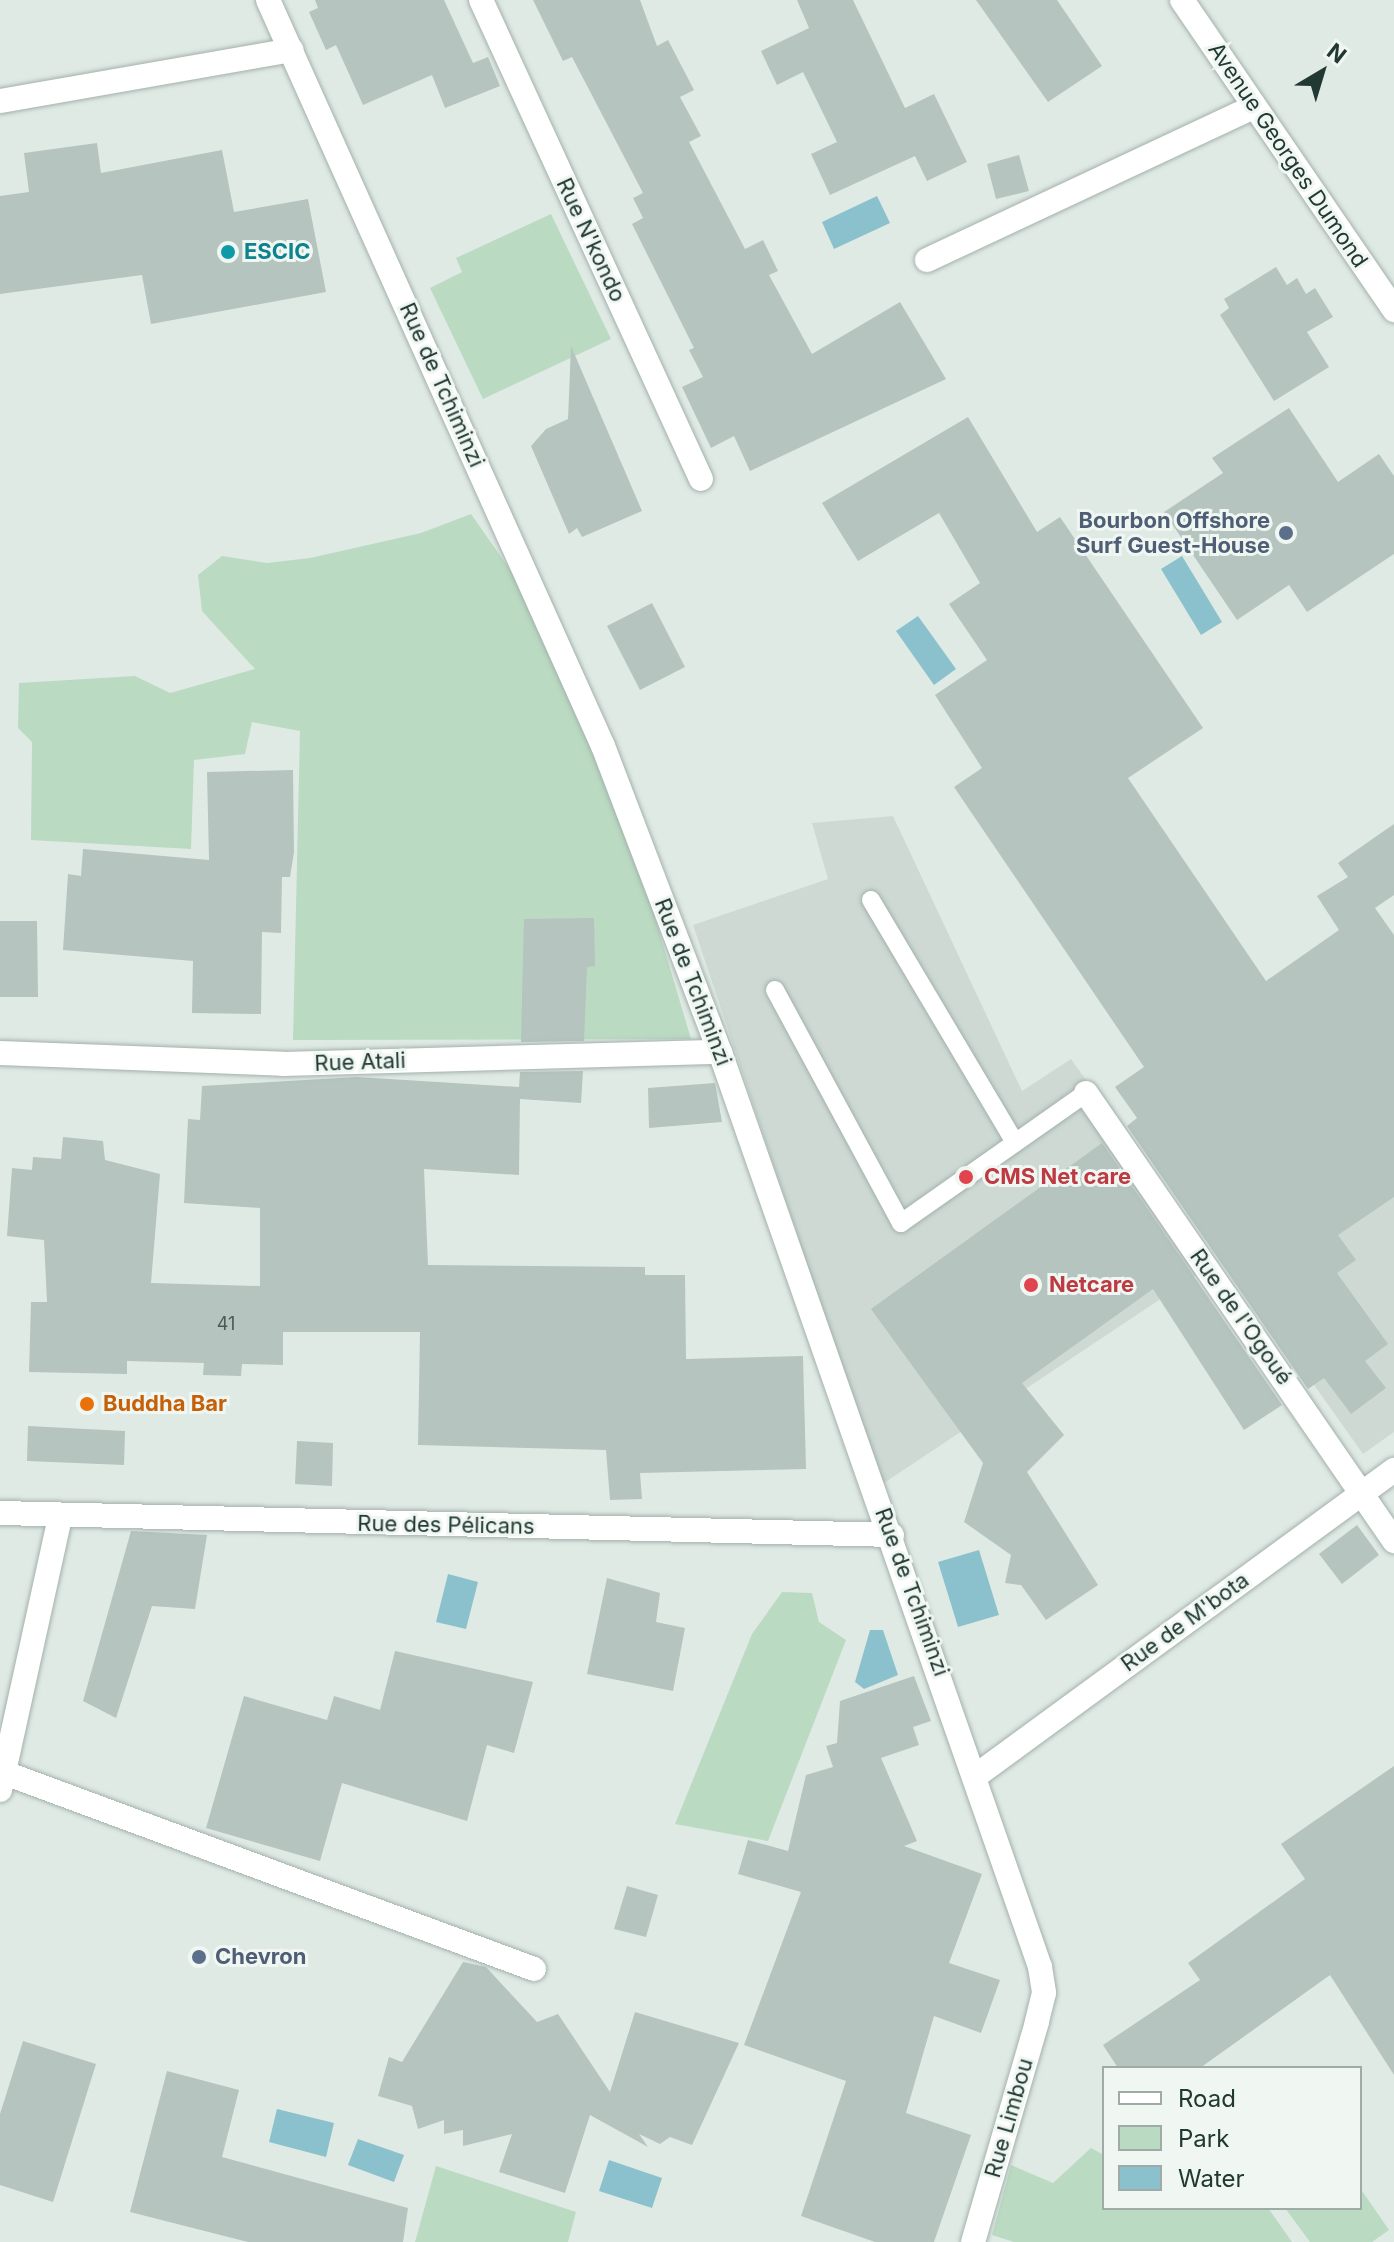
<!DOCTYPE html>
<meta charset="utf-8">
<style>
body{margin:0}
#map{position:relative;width:1394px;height:2242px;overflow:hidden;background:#e0eae5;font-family:Inter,sans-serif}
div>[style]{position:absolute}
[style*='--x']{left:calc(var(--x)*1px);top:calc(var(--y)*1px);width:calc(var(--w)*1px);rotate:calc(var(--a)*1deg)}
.built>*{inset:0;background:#ced9d4}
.green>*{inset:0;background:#badac2}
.water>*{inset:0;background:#8bc1cc}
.building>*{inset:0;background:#b5c4be}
.roads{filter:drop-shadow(0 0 2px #a3b1ac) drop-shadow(0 0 2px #a3b1ac)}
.service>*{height:18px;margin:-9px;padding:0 9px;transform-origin:9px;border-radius:9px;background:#fff}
.minor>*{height:24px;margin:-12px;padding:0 12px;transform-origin:12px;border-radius:12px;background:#fff}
.dots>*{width:22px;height:22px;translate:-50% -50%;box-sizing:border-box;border:4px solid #f0f7f3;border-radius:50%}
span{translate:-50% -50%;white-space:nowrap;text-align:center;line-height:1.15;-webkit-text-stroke:6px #f0f7f3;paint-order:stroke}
.number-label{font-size:18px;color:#475c56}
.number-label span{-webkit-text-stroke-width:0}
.street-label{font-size:22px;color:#223933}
.culture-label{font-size:22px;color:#0d838f;font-weight:700}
.left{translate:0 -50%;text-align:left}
.service-label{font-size:22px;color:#4e5e75;font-weight:700}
.right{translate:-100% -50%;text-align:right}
.health-label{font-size:22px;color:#be3a42;font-weight:700}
.food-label{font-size:22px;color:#c56008;font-weight:700}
.legend{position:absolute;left:1102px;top:2066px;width:260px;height:144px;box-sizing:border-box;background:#f0f7f3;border:2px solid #9eaba6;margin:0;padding:10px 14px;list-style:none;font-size:24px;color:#223933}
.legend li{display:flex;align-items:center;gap:16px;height:40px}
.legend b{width:40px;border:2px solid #9eaba6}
.north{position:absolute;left:1282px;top:32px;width:80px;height:80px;-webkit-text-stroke:6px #f0f7f3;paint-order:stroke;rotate:38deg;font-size:22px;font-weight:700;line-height:32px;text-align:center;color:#223933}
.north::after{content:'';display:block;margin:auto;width:28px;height:36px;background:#223933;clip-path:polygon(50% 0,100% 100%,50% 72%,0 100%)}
</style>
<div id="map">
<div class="built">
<i style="clip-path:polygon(893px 816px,1022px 1091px,1071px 1059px,1216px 1262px,881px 1485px,693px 925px,828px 879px,812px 823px)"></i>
<i style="clip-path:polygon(1394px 1101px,1394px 1432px,1363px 1454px,1205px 1231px)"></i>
</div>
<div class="green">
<i style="clip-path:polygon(551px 214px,611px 339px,483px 399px,430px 288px,462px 272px,456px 258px)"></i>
<i style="clip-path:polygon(471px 514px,556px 635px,633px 843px,691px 1039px,293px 1040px,300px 731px,252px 722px,245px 754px,194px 760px,191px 849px,31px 840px,32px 742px,18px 728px,19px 683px,135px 676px,170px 693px,255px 669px,202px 611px,198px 575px,222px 556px,267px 563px,310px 558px,421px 533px)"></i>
<i style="clip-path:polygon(782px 1592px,812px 1593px,819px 1622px,846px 1640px,768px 1841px,675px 1824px,752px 1634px)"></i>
<i style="clip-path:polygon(1091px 2148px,1104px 2155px,1104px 2208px,1268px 2208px,1292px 2242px,1014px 2242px,992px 2235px,1011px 2165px,1053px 2183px)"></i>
<i style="clip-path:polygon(436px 2166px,576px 2212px,568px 2242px,415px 2242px)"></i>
<i style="clip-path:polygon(1360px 2188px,1389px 2230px,1372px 2242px,1310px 2242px,1285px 2208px,1360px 2208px)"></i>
</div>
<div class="water">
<i style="clip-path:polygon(877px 196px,890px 223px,834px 249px,822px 222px)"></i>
<i style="clip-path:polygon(1182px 556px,1222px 622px,1201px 635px,1161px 569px)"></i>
<i style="clip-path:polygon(918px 616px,956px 669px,934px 685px,896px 631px)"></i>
<i style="clip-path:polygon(979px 1550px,999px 1615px,958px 1627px,938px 1562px)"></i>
<i style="clip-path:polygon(448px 1574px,478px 1582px,466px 1629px,436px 1622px)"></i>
<i style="clip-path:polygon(870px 1630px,883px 1630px,898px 1675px,864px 1689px,855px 1682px)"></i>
<i style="clip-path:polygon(277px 2109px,334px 2123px,326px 2157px,269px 2142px)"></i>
<i style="clip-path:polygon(358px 2139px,404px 2155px,394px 2182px,348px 2165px)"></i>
<i style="clip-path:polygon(609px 2160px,662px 2178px,652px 2208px,599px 2191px)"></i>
</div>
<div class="building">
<i style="clip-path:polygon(315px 0,444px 0,473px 63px,488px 57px,500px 86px,445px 108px,432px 75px,363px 105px,336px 45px,326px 50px,309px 12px,318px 8px)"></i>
<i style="clip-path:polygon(533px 0,640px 0,657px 46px,668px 40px,694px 90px,680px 97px,701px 136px,689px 142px,745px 249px,763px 240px,778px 271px,769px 275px,812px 354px,900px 302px,946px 379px,750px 471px,734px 436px,711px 448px,682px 387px,703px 377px,689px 350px,694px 348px,632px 224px,643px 218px,633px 198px,643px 193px,572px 57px,563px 61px)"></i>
<i style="clip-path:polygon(797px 0,853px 0,905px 108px,934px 94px,967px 162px,927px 181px,915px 156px,830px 195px,811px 154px,837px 142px,803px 72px,777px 85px,761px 51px,809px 28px)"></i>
<i style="clip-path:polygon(976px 0,1057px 0,1102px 66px,1048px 102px)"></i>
<i style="clip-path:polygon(97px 143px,101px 173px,222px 150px,234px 212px,308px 199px,326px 292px,151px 324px,142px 275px,0 294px,0 196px,29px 192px,24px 153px)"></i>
<i style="clip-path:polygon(1019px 155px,1029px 191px,996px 199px,987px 164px)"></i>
<i style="clip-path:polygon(1276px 267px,1287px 285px,1297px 278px,1306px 294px,1315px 288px,1333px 317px,1307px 332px,1329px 367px,1274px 401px,1220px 315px,1229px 308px,1224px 299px)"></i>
<i style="clip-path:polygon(571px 346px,642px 511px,582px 537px,577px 528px,569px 534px,531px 446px,546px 429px,568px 419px)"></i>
<i style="clip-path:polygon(1289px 408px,1338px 482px,1379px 454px,1394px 476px,1394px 554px,1307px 612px,1289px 585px,1237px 620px,1164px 512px,1223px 473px,1212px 458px)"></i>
<i style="clip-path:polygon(968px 417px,1037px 532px,1060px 517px,1203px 728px,1128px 778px,1266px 981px,1339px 930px,1317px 896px,1348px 877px,1338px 863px,1394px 824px,1394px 895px,1375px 908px,1394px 935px,1394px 1197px,1338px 1235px,1356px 1260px,1337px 1273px,1388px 1344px,1365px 1361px,1386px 1388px,1351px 1414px,1324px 1378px,1308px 1389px,1127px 1126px,1137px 1118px,1115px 1087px,1144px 1067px,954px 787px,982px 768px,935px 695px,987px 660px,949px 604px,980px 583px,939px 513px,858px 561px,822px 503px)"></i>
<i style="clip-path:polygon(652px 603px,685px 667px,640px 690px,607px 626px)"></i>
<i style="clip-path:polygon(293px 770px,294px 852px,290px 877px,282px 877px,281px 933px,262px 932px,261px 1014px,192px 1013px,193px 961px,63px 950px,68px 874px,81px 876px,83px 849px,209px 860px,207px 772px)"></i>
<i style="clip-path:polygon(594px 918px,595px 966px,587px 967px,584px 1041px,521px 1042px,524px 919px)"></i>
<i style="clip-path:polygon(0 921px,37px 921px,38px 997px,0 997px)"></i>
<i style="clip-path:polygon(583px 1071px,581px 1103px,520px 1099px,519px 1175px,424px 1169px,428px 1265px,645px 1267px,645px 1275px,685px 1275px,686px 1359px,803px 1356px,806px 1469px,640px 1473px,642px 1499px,610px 1500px,606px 1450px,418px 1445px,420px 1332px,283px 1332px,283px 1365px,242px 1364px,241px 1376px,203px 1375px,204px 1363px,127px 1361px,127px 1374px,29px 1372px,31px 1302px,47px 1302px,44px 1240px,7px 1236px,12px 1168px,32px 1170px,33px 1157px,61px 1159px,63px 1137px,103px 1141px,105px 1160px,160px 1174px,151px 1283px,260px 1286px,260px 1208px,184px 1203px,188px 1119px,200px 1120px,202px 1086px,357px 1077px,519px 1087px,520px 1072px)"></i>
<i style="clip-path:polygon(715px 1083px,722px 1122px,649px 1128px,648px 1088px)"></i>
<i style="clip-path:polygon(1102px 1143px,1282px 1405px,1244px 1430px,1153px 1289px,1022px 1383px,1064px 1435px,1027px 1472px,1098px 1585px,1046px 1620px,1021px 1585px,1005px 1583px,1011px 1555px,964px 1522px,983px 1463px,871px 1309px)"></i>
<i style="clip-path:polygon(28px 1426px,125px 1431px,124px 1465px,27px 1461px)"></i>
<i style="clip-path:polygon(297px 1441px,333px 1443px,332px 1486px,295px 1484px)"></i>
<i style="clip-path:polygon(1357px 1525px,1379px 1555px,1342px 1584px,1319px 1554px)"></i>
<i style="clip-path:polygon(131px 1531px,207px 1535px,195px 1609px,152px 1606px,116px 1718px,83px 1701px)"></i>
<i style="clip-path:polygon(607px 1578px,660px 1593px,656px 1622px,685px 1628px,673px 1691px,587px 1674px)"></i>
<i style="clip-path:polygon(395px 1651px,533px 1682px,514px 1753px,487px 1745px,467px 1821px,342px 1783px,320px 1861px,206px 1828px,244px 1696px,327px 1720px,334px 1696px,380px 1710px)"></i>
<i style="clip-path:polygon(914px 1676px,931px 1721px,913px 1727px,919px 1745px,881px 1758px,917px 1841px,904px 1846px,982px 1874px,949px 1963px,1000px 1980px,981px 2033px,934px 2016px,906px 2113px,971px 2135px,934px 2242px,875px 2242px,801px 2216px,846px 2081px,744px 2045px,801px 1892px,738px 1874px,748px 1840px,788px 1851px,806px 1775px,833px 1767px,826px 1746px,837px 1743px,840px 1701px)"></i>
<i style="clip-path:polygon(1394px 1766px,1394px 2075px,1330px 1975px,1200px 2068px,1118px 2068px,1103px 2045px,1200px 1980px,1188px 1963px,1305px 1879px,1281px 1844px)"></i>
<i style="clip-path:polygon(627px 1886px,658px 1895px,646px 1937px,614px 1929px)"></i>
<i style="clip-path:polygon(463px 1962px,486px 1967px,537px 2022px,558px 2014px,610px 2092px,635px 2012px,739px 2043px,692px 2145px,670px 2137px,660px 2144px,639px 2134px,648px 2147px,590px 2115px,565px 2193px,499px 2172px,512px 2134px,463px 2146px,463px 2130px,444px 2134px,444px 2120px,418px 2129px,412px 2106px,378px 2096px,389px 2057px,402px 2062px)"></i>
<i style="clip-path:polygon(23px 2041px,96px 2064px,53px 2202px,0 2185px,0 2114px)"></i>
<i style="clip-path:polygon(167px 2071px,239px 2090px,222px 2157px,408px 2208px,403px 2242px,248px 2242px,130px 2212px)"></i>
</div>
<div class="roads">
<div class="service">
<i style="--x:871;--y:900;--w:282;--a:59.3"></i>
<i style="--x:775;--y:990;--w:265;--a:61.6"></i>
<i style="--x:901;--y:1223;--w:226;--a:-35.1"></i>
</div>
<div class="minor">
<i style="--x:268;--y:0;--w:818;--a:65.82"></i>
<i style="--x:603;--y:746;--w:328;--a:69.1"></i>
<i style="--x:720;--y:1052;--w:969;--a:70.72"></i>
<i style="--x:1040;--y:1967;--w:26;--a:81"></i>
<i style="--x:1044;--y:1993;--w:30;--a:104"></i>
<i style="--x:1037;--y:2022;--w:229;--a:106.2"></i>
<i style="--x:481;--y:0;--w:527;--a:65.33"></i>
<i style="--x:1182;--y:0;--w:376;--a:55.6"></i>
<i style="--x:0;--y:101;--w:296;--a:-9.9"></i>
<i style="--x:927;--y:260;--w:360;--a:-25.1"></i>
<i style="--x:0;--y:1053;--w:283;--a:2.2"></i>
<i style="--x:283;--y:1064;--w:437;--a:-1.6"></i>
<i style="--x:1086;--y:1093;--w:544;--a:55.49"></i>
<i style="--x:0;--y:1513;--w:892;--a:1.41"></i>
<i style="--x:5;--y:1773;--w:564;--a:20.33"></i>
<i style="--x:977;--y:1775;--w:517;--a:-36.18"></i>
<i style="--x:0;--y:1790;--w:280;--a:-77.6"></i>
</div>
</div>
<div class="dots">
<i style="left:228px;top:252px;background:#0f9aa8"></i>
<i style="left:1286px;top:533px;background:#5c6f8a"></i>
<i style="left:966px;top:1177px;background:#e0444e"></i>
<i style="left:1031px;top:1285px;background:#e0444e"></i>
<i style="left:87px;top:1404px;background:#e8710a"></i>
<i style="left:199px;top:1957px;background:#5c6f8a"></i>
</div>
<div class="number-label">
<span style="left:226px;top:1324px">41</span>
</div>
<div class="street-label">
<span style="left:1288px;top:155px;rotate:56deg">Avenue Georges Dumond</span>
<span style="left:591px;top:240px;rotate:65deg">Rue N'kondo</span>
<span style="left:442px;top:385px;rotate:66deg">Rue de Tchiminzi</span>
<span style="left:693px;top:982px;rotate:69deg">Rue de Tchiminzi</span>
<span style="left:360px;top:1062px;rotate:-2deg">Rue Atali</span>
<span style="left:1241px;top:1317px;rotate:55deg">Rue de l'Ogoué</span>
<span style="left:446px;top:1525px;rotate:1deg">Rue des Pélicans</span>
<span style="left:912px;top:1592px;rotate:70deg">Rue de Tchiminzi</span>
<span style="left:1185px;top:1622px;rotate:-36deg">Rue de M'bota</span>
<span style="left:1009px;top:2118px;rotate:-74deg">Rue Limbou</span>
</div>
<div class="culture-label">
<span class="left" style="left:244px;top:252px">ESCIC</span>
</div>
<div class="service-label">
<span class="right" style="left:1270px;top:533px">Bourbon Offshore<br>Surf Guest-House</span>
<span class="left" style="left:215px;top:1957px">Chevron</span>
</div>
<div class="health-label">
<span class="left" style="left:984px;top:1177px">CMS Net care</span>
<span class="left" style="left:1049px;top:1285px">Netcare</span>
</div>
<div class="food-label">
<span class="left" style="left:103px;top:1404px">Buddha Bar</span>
</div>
<ul class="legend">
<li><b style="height:10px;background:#fff"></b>Road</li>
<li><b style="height:22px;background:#badac2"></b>Park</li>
<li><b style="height:22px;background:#8bc1cc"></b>Water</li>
</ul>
<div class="north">N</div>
</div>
